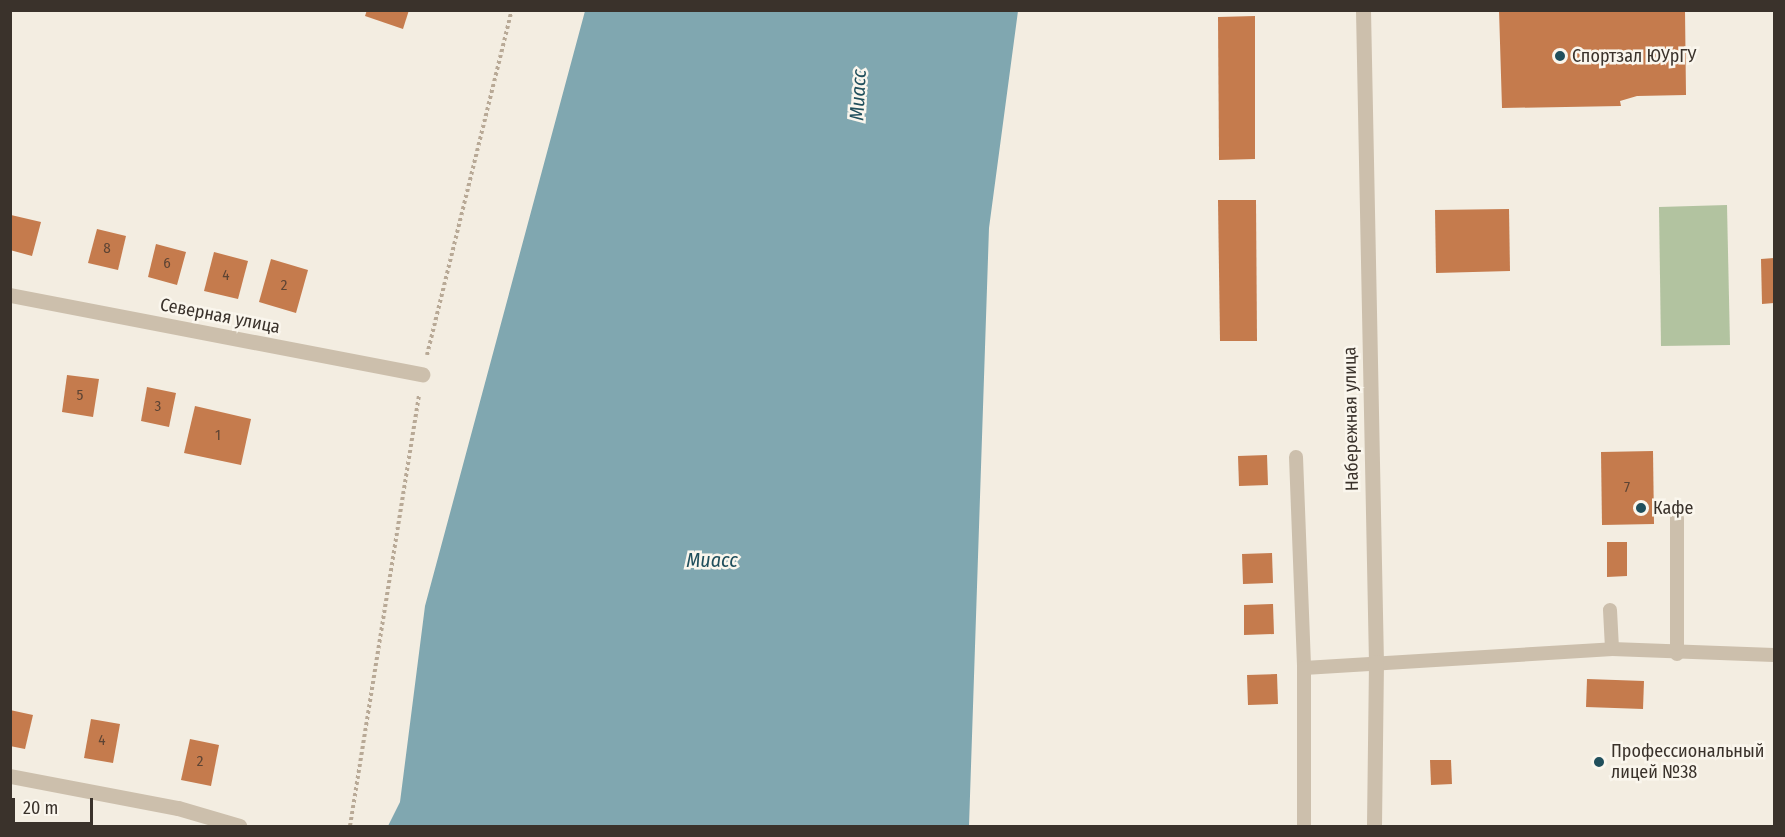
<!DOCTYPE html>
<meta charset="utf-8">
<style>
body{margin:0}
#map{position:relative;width:1785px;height:837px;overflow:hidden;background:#f3ede1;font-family:"Fira Sans Condensed",sans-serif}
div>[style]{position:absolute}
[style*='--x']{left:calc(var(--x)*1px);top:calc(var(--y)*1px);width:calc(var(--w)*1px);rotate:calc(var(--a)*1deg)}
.green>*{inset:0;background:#b2c3a0}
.water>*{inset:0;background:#80a7b0}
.building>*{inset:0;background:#c57b4d}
.path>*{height:4px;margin-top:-2px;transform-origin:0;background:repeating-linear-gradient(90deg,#b8a996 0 3px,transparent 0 6px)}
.service>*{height:14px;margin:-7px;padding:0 7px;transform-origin:7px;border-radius:7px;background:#ccbfac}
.minor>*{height:15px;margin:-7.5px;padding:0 7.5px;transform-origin:7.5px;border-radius:7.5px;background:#ccbfac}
.tertiary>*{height:15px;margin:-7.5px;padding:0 7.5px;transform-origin:7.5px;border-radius:7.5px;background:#ccbfac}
.dots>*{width:16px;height:16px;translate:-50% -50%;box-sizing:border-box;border:3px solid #faf6ed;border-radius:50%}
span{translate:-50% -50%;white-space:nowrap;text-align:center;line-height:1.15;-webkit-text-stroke:5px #faf6ed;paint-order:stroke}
.number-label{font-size:15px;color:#5d4434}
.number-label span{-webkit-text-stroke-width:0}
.poi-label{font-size:18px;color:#3a322b}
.left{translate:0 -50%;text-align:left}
.street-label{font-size:18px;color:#3a322b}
.water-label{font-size:20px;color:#204f5c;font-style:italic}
.frame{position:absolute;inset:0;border:12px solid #3a322b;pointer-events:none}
.scale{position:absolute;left:12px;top:798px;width:81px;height:27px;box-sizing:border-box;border:3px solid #3a322b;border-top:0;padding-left:8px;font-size:18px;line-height:21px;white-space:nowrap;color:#3a322b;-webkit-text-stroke:4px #faf6ed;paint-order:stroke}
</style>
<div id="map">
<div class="green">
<i style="clip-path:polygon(1727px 205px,1730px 345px,1661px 346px,1659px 207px)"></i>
</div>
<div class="water">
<i style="clip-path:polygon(585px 11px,1018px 11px,989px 228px,969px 826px,388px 826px,400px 802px,425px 606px)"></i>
</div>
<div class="building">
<i style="clip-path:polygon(367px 10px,409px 10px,403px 29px,365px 16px)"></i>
<i style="clip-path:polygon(1499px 10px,1685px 10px,1686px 95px,1637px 96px,1620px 101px,1621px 106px,1502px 108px)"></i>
<i style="clip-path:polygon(1255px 16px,1255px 159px,1219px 160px,1218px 17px)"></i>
<i style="clip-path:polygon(1218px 200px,1256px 200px,1257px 341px,1220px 341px)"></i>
<i style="clip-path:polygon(1509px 209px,1510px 271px,1436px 273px,1435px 210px)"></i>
<i style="clip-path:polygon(11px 215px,41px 222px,32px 256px,10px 250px)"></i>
<i style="clip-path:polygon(97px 229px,126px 236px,118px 270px,88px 263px)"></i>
<i style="clip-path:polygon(156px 244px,186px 252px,177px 285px,148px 277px)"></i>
<i style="clip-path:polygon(214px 252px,248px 261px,238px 299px,204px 291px)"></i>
<i style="clip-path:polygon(1774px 258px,1774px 303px,1762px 304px,1761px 259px)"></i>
<i style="clip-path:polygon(271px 259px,308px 270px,296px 313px,259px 302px)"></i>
<i style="clip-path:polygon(67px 375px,99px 379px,93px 417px,62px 412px)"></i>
<i style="clip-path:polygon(147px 387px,176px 393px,169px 427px,141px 421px)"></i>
<i style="clip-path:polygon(195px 406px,251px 419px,241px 465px,184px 453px)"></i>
<i style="clip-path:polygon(1653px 451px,1654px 524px,1602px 525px,1601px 452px)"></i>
<i style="clip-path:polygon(1267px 455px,1268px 485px,1239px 486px,1238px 456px)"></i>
<i style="clip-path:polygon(1607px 542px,1627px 542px,1627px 576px,1607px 577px)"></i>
<i style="clip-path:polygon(1272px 553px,1273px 583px,1243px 584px,1242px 554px)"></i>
<i style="clip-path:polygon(1273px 604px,1274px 634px,1244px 635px,1244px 605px)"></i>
<i style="clip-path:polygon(1277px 674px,1278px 704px,1248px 705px,1247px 675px)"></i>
<i style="clip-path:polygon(1587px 679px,1644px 681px,1643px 709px,1586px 707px)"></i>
<i style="clip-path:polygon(10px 710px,33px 715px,25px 749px,10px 746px)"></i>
<i style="clip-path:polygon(91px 719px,120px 724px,113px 763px,84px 758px)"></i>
<i style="clip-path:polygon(190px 739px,219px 745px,211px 786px,181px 780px)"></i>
<i style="clip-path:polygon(1430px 760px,1451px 760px,1452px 784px,1431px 785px)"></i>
</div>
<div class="path">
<i style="--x:427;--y:355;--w:355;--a:-76.2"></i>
<i style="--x:350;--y:826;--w:436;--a:-80.9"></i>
</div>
<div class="service">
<i style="--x:1296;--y:457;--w:211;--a:87.8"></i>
<i style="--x:1304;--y:668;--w:309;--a:-3.5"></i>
<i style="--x:1612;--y:649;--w:162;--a:2.1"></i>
<i style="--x:1677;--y:518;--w:136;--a:90"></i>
<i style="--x:1610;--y:610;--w:39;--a:87"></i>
<i style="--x:1304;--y:668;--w:158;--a:90"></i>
</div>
<div class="minor">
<i style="--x:10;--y:295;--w:420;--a:10.9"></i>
<i style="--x:10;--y:776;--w:171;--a:10.8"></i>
<i style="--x:178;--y:808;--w:64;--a:16.4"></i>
</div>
<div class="tertiary">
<i style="--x:1363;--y:10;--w:652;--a:88.86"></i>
<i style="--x:1376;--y:662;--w:164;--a:90.7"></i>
</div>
<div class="dots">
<i style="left:1560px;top:56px;background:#204f5c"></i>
<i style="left:1641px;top:508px;background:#204f5c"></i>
<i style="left:1599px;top:762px;background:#204f5c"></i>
</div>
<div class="number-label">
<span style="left:107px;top:249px">8</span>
<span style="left:167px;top:264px">6</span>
<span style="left:226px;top:276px">4</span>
<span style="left:284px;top:286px">2</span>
<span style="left:80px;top:396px">5</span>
<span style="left:158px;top:407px">3</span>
<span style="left:218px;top:436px">1</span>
<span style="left:1627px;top:488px">7</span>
<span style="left:102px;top:741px">4</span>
<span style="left:200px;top:762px">2</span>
</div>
<div class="poi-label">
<span class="left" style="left:1572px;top:56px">Спортзал ЮУрГУ</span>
<span class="left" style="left:1653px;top:508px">Кафе</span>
<span class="left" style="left:1611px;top:762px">Профессиональный<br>лицей №38</span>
</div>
<div class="street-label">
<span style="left:220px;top:316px;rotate:11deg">Северная улица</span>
<span style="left:1351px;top:419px;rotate:-91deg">Набережная улица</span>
</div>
<div class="water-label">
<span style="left:858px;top:95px;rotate:-87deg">Миасс</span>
<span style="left:712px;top:560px">Миасс</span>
</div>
<div class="frame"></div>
<div class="scale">20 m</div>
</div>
